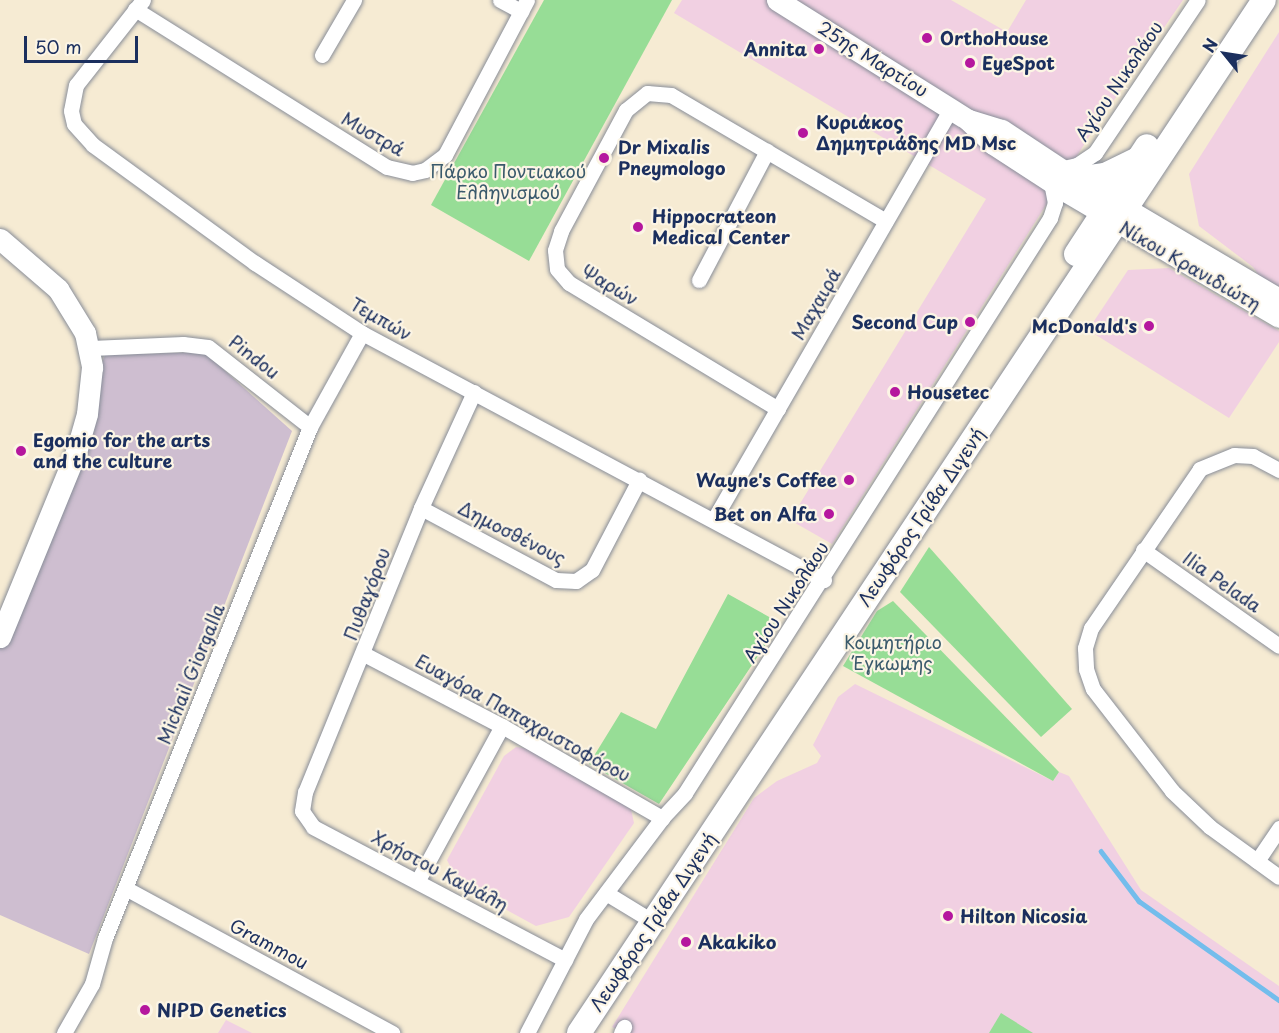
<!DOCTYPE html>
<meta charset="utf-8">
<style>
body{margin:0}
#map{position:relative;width:1279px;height:1033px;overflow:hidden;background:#f6ebd3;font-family:"Playpen Sans",sans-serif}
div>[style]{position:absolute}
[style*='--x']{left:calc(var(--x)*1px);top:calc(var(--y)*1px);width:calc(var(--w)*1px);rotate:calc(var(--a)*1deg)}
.built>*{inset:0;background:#f1d0e2}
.industrial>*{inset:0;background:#cebed0}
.green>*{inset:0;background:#97dd96}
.stream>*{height:4.5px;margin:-2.25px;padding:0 2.25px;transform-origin:2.25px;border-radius:2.25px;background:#73bdec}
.roads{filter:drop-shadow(0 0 2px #888d98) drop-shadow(0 0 2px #888d98)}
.street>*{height:15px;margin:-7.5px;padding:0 7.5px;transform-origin:7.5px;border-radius:7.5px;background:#fff}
.secondary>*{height:21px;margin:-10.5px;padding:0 10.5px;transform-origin:10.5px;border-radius:10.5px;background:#fff}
.primary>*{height:24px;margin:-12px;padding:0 12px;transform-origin:12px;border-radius:12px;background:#fff}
.dots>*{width:16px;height:16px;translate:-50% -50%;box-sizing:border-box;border:3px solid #fcf5e5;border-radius:50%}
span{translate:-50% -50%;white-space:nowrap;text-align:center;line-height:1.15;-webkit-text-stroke:4.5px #fcf5e5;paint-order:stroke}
.poi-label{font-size:18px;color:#1b2f5e;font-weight:700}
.left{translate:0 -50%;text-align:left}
.right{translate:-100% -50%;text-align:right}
.street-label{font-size:18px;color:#1b2f5e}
.park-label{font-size:18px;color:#3a5a6c}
.north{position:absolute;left:1195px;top:24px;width:60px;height:60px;-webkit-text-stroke:4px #fcf5e5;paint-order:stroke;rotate:300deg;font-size:16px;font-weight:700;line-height:24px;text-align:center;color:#1b2f5e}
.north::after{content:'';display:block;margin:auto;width:21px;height:27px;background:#1b2f5e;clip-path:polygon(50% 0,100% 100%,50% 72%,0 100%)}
.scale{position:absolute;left:24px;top:36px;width:114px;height:27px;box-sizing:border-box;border:3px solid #1b2f5e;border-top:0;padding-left:8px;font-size:18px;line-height:21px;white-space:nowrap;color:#1b2f5e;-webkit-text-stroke:4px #fcf5e5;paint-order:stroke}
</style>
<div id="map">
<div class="built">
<i style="clip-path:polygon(682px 0,951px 0,1007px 32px,1026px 0,1183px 0,1092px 132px,832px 544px,790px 520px,986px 199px,674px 13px)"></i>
<i style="clip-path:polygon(1279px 32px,1279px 286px,1262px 280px,1253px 267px,1199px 226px,1189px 174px)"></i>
<i style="clip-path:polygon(1169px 268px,1279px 331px,1279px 342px,1229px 418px,1088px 330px,1128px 270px)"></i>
<i style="clip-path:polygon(855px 684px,1053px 781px,1059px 772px,1069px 776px,1141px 890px,1279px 986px,1279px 1033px,626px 1033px,612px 1027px,754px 798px,777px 781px,817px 763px,821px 756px,813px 745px,838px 697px)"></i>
<i style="clip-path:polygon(516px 747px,532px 749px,630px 805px,634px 823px,569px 917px,536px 926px,459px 884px,447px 860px,504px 756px)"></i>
<i style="clip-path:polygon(226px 1020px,252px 1033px,218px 1033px)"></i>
</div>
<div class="industrial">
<i style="clip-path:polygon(204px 352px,292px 431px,89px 954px,0 915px,0 637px,105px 355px)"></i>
</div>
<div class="green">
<i style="clip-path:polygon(544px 0,672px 0,529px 261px,431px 205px)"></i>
<i style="clip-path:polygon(929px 547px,1072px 709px,1041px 737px,900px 592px)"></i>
<i style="clip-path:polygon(728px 594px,780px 623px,659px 804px,589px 764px,621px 712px,656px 729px)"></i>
<i style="clip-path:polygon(893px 601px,1059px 772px,1053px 781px,843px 666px,877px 611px)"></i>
<i style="clip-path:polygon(1001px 1013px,1033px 1033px,989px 1033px)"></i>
</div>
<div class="stream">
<i style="--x:1101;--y:851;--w:63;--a:52.8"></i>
<i style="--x:1139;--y:901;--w:171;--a:35.3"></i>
</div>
<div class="roads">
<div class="street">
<i style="--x:143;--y:0;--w:108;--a:128.2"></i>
<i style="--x:76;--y:85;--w:26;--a:101"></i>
<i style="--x:71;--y:111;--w:13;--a:77"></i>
<i style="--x:74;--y:124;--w:28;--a:48"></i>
<i style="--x:93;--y:145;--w:200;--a:36.1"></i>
<i style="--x:255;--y:263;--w:128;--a:33.2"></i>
<i style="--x:362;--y:333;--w:524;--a:28.13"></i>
<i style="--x:500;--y:0;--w:24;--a:28"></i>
<i style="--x:135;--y:9;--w:297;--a:32.1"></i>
<i style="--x:387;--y:167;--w:26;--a:13"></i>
<i style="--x:412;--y:173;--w:13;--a:-13"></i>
<i style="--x:425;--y:170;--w:25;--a:-37"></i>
<i style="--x:445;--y:155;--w:175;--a:-62.1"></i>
<i style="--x:322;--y:55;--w:64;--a:-59.8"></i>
<i style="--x:1059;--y:169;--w:18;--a:-13"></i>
<i style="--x:1077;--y:165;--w:22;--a:-34"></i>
<i style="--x:1095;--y:153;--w:184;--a:-56.1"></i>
<i style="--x:699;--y:280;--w:146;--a:-62.2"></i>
<i style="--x:91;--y:348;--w:92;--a:-2.5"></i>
<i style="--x:183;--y:344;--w:25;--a:7"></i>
<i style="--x:208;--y:347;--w:130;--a:38.1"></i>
<i style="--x:474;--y:392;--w:128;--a:114.6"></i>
<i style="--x:421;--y:508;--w:307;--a:112.2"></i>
<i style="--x:305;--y:792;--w:19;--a:99"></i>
<i style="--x:302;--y:811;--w:19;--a:55"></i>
<i style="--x:313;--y:827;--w:285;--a:27.8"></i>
<i style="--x:778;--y:409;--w:244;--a:-148.9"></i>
<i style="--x:569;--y:283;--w:18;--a:-131"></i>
<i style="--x:557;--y:269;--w:19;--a:-96"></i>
<i style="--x:555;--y:250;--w:20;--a:-72"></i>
<i style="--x:561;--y:231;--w:137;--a:-61.8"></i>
<i style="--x:626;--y:110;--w:27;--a:-39"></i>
<i style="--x:647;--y:93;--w:24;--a:5"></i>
<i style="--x:671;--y:95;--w:249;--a:30.4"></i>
<i style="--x:1279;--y:470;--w:30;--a:-152"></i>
<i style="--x:1253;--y:456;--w:19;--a:-177"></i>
<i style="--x:1234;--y:455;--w:37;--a:158"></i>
<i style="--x:1200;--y:469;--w:193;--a:124.4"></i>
<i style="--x:1091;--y:628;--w:21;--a:107"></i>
<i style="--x:1085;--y:648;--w:21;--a:87"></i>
<i style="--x:1086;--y:669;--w:21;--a:71"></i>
<i style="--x:1093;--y:689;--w:129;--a:52.2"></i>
<i style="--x:1172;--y:791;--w:52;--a:43.5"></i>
<i style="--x:1210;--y:827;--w:85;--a:35.9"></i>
<i style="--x:421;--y:508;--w:153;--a:28.1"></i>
<i style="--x:556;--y:580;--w:20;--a:3"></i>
<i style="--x:576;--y:581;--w:19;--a:-35"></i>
<i style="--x:592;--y:570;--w:102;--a:-62.4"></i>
<i style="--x:714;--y:519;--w:474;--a:-60"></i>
<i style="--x:1143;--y:550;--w:166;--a:35.2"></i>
<i style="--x:364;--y:654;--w:156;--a:27.6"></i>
<i style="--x:502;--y:726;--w:185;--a:29.9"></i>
<i style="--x:1257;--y:861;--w:40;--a:-56"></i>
<i style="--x:418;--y:880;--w:175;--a:-61.4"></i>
<i style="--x:127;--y:889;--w:302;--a:28.5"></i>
<i style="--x:606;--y:893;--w:42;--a:31.4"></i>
<i style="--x:64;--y:1033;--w:56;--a:-60.3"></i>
<i style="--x:92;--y:984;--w:48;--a:-74.2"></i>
<i style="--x:105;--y:938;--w:551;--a:-68.14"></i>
<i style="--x:310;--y:427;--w:107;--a:-61"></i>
<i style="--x:527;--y:1033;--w:128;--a:-62.6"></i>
<i style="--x:586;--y:919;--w:126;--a:-53"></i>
<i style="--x:662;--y:818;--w:34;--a:-47"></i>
<i style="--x:685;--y:793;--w:681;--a:-57.59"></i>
<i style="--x:1050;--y:218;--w:16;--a:-72"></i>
<i style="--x:1055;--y:203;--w:21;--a:-101"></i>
<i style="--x:621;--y:1033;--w:7;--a:-63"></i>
</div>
<div class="secondary">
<i style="--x:777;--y:0;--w:226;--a:32.1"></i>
<i style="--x:968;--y:120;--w:35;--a:44"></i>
<i style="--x:993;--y:144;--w:88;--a:33"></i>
<i style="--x:1067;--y:192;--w:246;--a:30.5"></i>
<i style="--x:969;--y:120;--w:34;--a:17"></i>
<i style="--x:1002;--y:130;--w:89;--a:33.5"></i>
<i style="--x:1076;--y:179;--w:236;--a:30.6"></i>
<i style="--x:0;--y:239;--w:77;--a:40.8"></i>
<i style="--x:58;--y:289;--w:52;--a:58.5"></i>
<i style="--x:85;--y:333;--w:35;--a:78"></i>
<i style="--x:92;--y:367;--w:47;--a:96.1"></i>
<i style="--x:87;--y:414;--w:40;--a:106"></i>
<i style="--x:76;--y:452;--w:200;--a:112.3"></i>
</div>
<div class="primary">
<i style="--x:1076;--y:179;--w:29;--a:-8"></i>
<i style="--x:1105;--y:175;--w:37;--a:-26"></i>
<i style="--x:1076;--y:254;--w:129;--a:-56.7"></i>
<i style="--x:579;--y:1033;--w:1239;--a:-56.45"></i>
</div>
</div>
<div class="dots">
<i style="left:927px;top:38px;background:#b5179e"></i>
<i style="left:819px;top:49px;background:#b5179e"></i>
<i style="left:970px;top:63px;background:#b5179e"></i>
<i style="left:803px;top:133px;background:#b5179e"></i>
<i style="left:604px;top:158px;background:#b5179e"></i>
<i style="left:638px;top:227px;background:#b5179e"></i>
<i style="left:970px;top:322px;background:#b5179e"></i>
<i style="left:1149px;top:326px;background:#b5179e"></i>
<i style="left:895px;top:392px;background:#b5179e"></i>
<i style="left:21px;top:451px;background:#b5179e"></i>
<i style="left:849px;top:480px;background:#b5179e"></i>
<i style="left:829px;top:514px;background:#b5179e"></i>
<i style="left:948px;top:916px;background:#b5179e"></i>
<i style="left:686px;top:942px;background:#b5179e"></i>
<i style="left:145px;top:1010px;background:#b5179e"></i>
</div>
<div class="poi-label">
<span class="left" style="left:940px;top:38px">OrthoHouse</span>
<span class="right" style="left:807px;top:49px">Annita</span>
<span class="left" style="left:982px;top:63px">EyeSpot</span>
<span class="left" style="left:816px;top:133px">Κυριάκος<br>Δημητριάδης MD Msc</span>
<span class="left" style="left:618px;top:158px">Dr Mixalis<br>Pneymologo</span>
<span class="left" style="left:652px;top:227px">Hippocrateon<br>Medical Center</span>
<span class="right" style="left:958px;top:322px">Second Cup</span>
<span class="right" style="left:1137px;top:326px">McDonald's</span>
<span class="left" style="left:907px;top:392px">Housetec</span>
<span class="left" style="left:33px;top:451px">Egomio for the arts<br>and the culture</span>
<span class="right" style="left:837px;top:480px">Wayne's Coffee</span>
<span class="right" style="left:817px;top:514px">Bet on Alfa</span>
<span class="left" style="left:960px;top:916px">Hilton Nicosia</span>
<span class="left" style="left:698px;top:942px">Akakiko</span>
<span class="left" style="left:157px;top:1010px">NIPD Genetics</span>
</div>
<div class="street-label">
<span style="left:873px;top:59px;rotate:32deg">25ης Μαρτίου</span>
<span style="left:1119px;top:81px;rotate:-56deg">Αγίου Νικολάου</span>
<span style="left:373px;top:134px;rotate:30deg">Μυστρά</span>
<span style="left:1190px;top:266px;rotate:30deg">Νίκου Κρανιδιώτη</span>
<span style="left:610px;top:285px;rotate:31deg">Ψαρών</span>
<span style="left:816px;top:304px;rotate:-60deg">Μαχαιρά</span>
<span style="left:381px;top:319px;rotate:30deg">Τεμπών</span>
<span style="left:254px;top:357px;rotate:38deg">Pindou</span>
<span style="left:921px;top:517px;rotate:-56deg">Λεωφόρος Γρίβα Διγενή</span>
<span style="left:512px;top:533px;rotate:27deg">Δημοσθένους</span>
<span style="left:1222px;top:582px;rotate:35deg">Ilia Pelada</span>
<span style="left:367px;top:594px;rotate:-69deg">Πυθαγόρου</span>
<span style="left:786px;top:602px;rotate:-57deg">Αγίου Νικολάου</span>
<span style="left:191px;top:674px;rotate:-68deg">Michail Giorgalla</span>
<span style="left:523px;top:718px;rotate:29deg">Ευαγόρα Παπαχριστοφόρου</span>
<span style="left:440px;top:871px;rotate:28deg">Χρήστου Καψάλη</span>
<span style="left:653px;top:922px;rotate:-56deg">Λεωφόρος Γρίβα Διγενή</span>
<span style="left:269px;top:944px;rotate:28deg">Grammou</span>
</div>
<div class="park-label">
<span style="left:508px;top:182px">Πάρκο Ποντιακού<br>Ελληνισμού</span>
<span style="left:893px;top:653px">Κοιμητήριο<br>Έγκωμης</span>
</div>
<div class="north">N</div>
<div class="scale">50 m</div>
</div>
